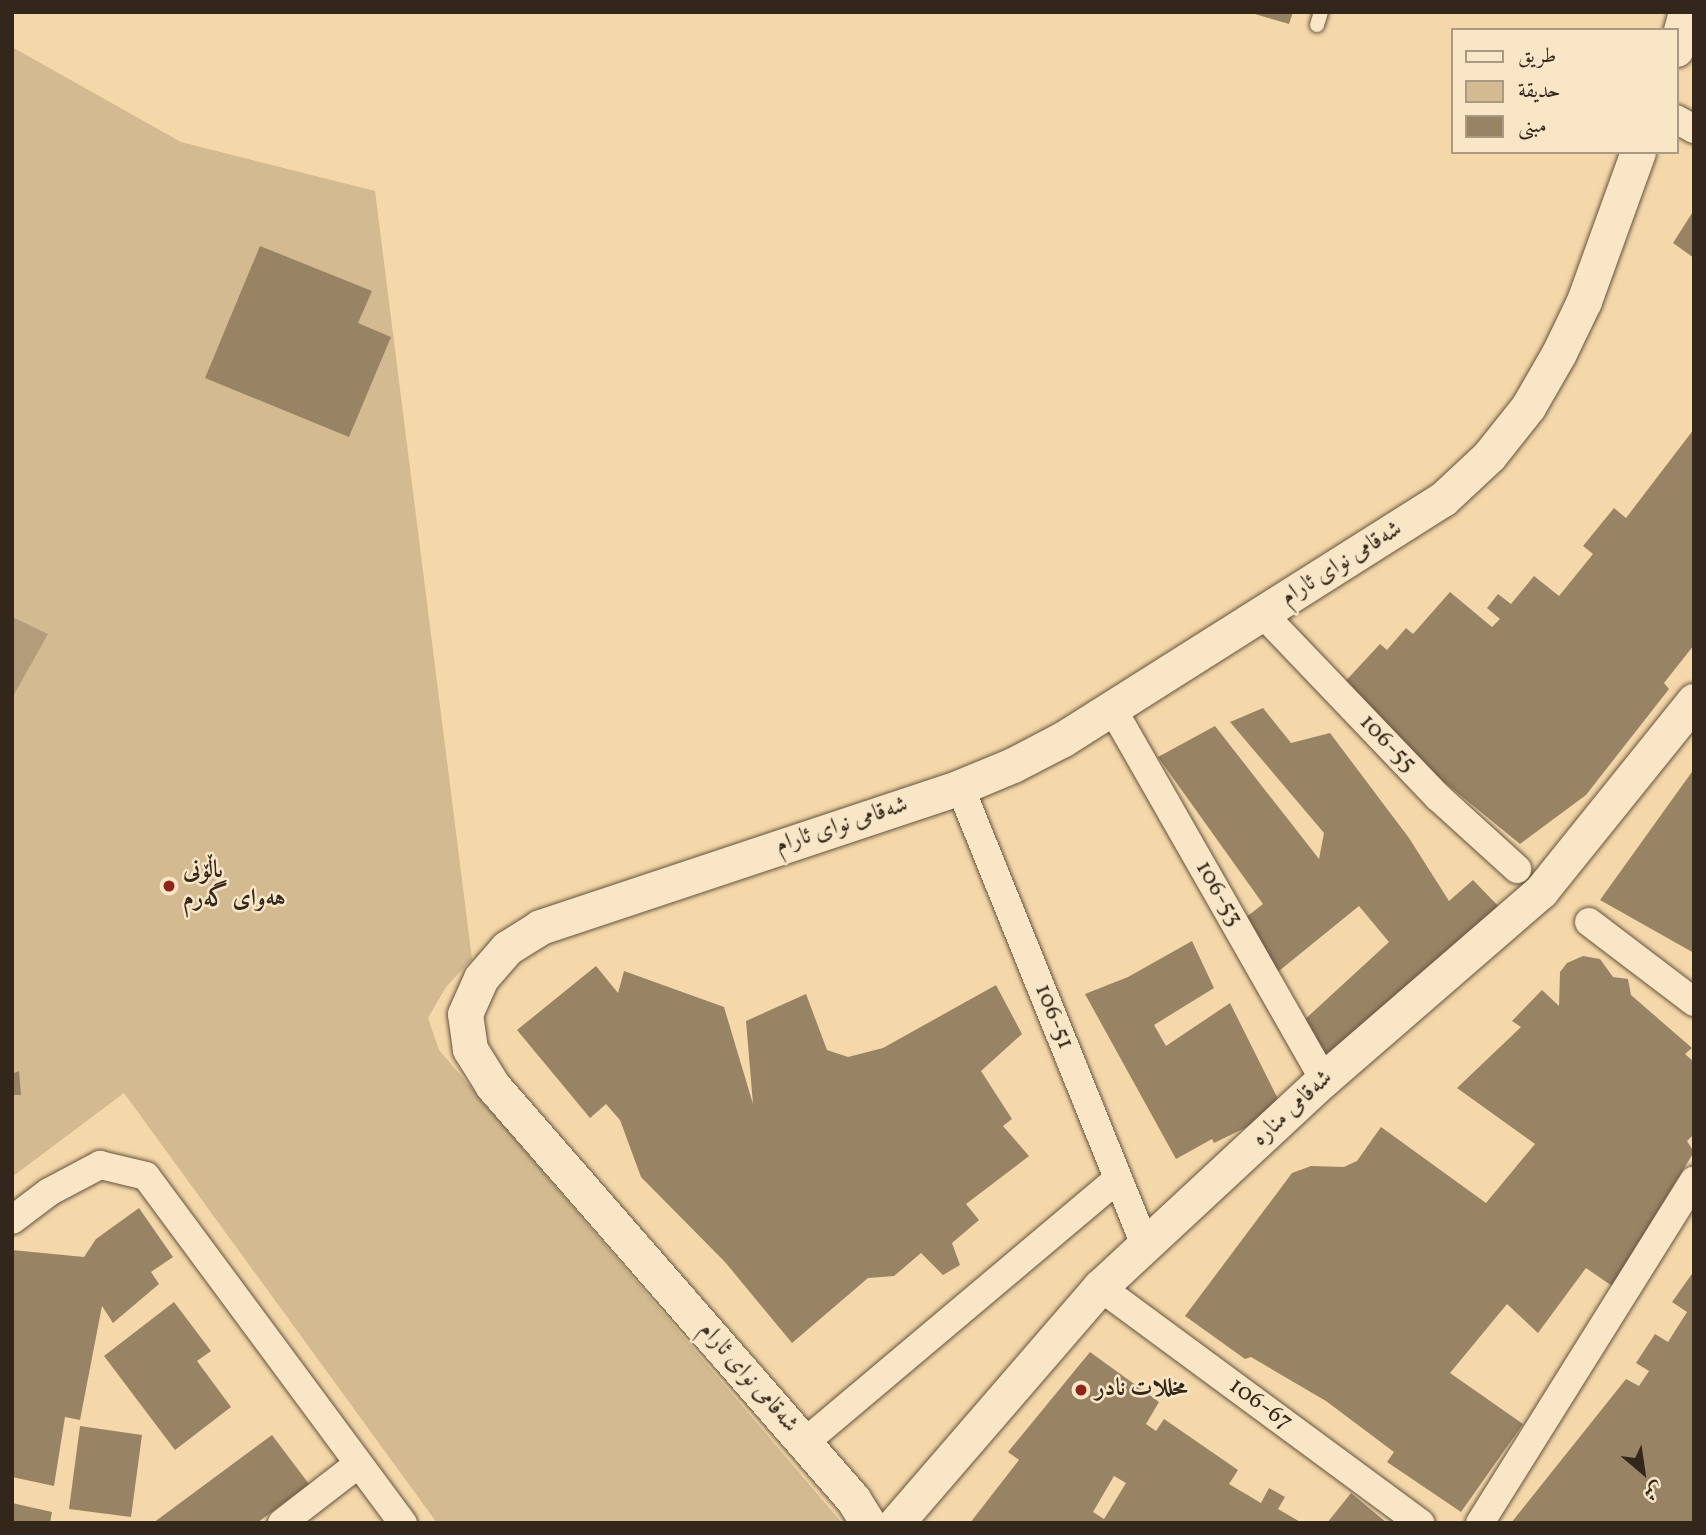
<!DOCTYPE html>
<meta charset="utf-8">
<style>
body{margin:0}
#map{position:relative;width:1706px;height:1535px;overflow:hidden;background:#f5d8a9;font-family:Vollkorn,Amiri,serif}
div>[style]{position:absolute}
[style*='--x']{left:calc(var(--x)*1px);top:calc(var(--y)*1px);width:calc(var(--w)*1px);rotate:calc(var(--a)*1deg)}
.green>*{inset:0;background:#d4ba91}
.water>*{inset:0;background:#b39c79}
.building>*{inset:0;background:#988365}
.roads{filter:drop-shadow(0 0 2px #64533f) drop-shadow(0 0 2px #64533f)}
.service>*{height:14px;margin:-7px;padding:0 7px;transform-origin:7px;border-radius:7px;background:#f8e6c7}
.minor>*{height:28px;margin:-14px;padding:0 14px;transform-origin:14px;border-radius:14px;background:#f8e6c7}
.tertiary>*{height:35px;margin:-17.5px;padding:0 17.5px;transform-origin:17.5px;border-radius:17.5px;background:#f8e6c7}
.dots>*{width:19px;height:19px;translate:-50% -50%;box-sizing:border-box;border:4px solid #f8e6c7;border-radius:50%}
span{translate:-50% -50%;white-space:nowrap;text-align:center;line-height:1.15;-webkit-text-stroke:5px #f8e6c7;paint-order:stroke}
.street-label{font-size:24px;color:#33271c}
.poi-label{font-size:24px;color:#33271c;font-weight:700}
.left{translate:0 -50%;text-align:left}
.frame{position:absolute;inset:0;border:14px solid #33271c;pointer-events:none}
.legend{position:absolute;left:1451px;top:28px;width:228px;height:126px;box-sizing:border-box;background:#f8e6c7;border:2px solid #a99a83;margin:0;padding:9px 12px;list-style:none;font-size:21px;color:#33271c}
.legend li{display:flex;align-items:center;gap:14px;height:35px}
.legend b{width:35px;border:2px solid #a99a83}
.north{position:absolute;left:1608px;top:1437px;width:70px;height:70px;-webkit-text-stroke:5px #f8e6c7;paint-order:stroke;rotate:151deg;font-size:19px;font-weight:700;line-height:28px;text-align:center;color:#33271c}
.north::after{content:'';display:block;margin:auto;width:24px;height:32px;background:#33271c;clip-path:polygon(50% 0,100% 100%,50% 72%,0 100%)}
</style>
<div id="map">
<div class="green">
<i style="clip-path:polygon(12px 47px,181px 142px,375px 191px,472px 959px,446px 987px,428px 1018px,439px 1050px,842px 1523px,437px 1523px,124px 1093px,12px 1177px)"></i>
</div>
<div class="water">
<i style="clip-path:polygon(12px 617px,48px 634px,12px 698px)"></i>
</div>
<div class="building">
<i style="clip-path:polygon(1248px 12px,1293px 12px,1289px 24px)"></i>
<i style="clip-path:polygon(1694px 210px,1694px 258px,1673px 243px)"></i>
<i style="clip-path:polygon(260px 246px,372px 291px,358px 323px,391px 337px,349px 437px,205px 378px)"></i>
<i style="clip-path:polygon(1694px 429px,1694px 645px,1664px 683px,1669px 689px,1586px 795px,1520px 844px,1383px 732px,1340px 687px,1380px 644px,1387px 650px,1406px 628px,1413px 634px,1450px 592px,1492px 627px,1500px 619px,1487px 608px,1498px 594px,1511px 604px,1534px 576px,1559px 596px,1593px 554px,1583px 546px,1614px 508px,1626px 518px)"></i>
<i style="clip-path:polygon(1263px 708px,1291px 743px,1330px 733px,1409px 838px,1449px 901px,1473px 880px,1506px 914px,1327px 1069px,1301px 1023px,1389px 942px,1359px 906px,1274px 975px,1240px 922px,1263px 904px,1158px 757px,1215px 726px,1319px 859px,1324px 833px,1230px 722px)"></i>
<i style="clip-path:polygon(1694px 769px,1694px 953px,1600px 900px)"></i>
<i style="clip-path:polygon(1192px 941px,1214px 988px,1154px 1025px,1166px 1046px,1230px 1003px,1281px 1105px,1245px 1128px,1214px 1143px,1212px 1139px,1176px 1159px,1085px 994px,1128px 977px)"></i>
<i style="clip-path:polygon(1583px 956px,1600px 959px,1613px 977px,1628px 979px,1631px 995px,1692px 1048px,1685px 1054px,1694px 1062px,1694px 1134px,1687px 1141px,1694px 1152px,1612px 1286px,1586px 1268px,1538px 1333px,1507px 1304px,1450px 1373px,1523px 1424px,1461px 1512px,1387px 1462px,1394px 1452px,1326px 1401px,1251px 1357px,1245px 1359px,1185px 1316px,1292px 1173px,1311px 1166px,1344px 1167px,1357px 1161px,1381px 1127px,1486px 1203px,1535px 1144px,1457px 1088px,1521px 1027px,1512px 1021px,1542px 990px,1559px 1006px,1560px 972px,1567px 963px)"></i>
<i style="clip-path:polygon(596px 966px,618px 993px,624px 971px,724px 1007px,753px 1104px,746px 1021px,806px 994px,827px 1050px,848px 1057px,883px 1048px,996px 985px,1022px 1034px,981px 1071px,1012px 1119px,1003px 1126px,1029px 1156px,966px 1204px,979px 1220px,952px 1243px,960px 1265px,943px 1275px,921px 1253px,894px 1276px,868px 1278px,792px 1343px,725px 1262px,641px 1177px,620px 1120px,606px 1104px,590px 1118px,517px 1030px)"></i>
<i style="clip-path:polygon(19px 1071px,21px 1095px,12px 1095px,12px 1074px)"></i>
<i style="clip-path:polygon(139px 1208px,173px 1257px,151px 1272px,159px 1284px,113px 1323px,102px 1306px,80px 1420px,65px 1417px,54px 1486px,12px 1477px,12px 1250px,84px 1257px,96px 1239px)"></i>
<i style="clip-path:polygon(1694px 1271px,1694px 1523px,1511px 1523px,1626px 1379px,1639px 1386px,1649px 1371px,1636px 1363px,1655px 1334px,1668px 1342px,1687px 1312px,1672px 1302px)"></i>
<i style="clip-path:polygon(174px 1302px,211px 1351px,197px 1361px,231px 1407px,175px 1450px,104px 1356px)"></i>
<i style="clip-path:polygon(evenodd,1090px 1352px,1159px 1402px,1146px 1424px,1156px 1431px,1164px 1419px,1238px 1470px,1229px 1484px,1261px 1503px,1269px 1488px,1285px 1497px,1278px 1509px,1302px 1523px,970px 1523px,1019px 1460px,1008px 1452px,1090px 1352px,1114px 1476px,1126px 1483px,1104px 1519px,1093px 1512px,1114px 1476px)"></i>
<i style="clip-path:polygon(80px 1426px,142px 1435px,131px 1517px,69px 1509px)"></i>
<i style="clip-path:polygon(272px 1435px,309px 1484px,257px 1523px,153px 1523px)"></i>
<i style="clip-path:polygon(1351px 1493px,1387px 1523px,1327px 1523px)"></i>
<i style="clip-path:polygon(12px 1503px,52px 1512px,50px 1523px,12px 1523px)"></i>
</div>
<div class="roads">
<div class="service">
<i style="--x:1317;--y:25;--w:14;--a:-73"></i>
</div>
<div class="minor">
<i style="--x:1676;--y:119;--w:21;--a:29"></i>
<i style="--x:1262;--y:613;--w:255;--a:46.3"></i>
<i style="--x:1438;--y:797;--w:107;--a:42.3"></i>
<i style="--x:1112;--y:708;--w:427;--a:60.3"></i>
<i style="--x:960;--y:787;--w:495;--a:68"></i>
<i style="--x:1589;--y:922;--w:132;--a:37.3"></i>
<i style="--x:12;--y:1220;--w:46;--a:-37.1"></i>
<i style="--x:49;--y:1192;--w:58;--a:-27.9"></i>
<i style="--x:100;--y:1165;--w:47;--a:13.4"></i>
<i style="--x:146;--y:1176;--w:432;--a:53.5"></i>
<i style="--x:1100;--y:1287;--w:398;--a:36.4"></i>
<i style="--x:804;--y:1443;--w:410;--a:-40.1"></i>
<i style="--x:282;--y:1523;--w:95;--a:-37.7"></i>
<i style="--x:1480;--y:1523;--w:404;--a:-58"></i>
</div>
<div class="tertiary">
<i style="--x:1676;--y:49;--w:38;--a:-75"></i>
<i style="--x:868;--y:1523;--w:28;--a:-122"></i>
<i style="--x:853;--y:1499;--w:548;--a:-131.08"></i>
<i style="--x:493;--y:1086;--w:44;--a:-121.9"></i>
<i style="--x:470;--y:1049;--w:35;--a:-98"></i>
<i style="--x:465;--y:1014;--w:39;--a:-66"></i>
<i style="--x:481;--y:978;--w:40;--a:-49"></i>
<i style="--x:507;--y:948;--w:39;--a:-32"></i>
<i style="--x:540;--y:927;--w:443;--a:-18.4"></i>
<i style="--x:960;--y:787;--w:57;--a:-22.5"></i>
<i style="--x:1013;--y:765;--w:56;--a:-27.5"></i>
<i style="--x:1063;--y:739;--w:449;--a:-32.3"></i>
<i style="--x:1443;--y:499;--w:63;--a:-43.1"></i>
<i style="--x:1489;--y:456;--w:63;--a:-51.5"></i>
<i style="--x:1528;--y:407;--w:62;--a:-60.1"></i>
<i style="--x:1559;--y:353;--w:58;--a:-64.3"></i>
<i style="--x:1584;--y:301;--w:158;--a:-70.1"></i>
<i style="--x:896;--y:1523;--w:312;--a:-49.2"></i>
<i style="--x:1100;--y:1287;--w:306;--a:-42.9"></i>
<i style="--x:1324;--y:1079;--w:287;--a:-40.9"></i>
<i style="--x:1541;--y:891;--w:244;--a:-51.2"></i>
</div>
</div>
<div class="dots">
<i style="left:169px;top:886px;background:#8f2418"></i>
<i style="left:1081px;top:1390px;background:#8f2418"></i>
</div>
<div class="street-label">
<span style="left:1342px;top:564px;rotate:-32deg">شەقامی نوای ئارام</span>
<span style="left:1387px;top:744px;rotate:46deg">106-55</span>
<span style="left:842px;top:826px;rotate:-18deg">شەقامی نوای ئارام</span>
<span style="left:1218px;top:894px;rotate:60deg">106-53</span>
<span style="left:1053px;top:1017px;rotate:68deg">106-51</span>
<span style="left:1293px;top:1109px;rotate:-43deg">شەقامی منارە</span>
<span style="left:748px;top:1378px;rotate:49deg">شەقامی نوای ئارام</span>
<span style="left:1260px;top:1405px;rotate:36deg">106-67</span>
</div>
<div class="poi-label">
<span class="left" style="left:183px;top:886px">باڵۆنی<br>هەوای گەرم</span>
<span class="left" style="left:1095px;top:1390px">مخللات نادر</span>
</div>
<div class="frame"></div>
<ul class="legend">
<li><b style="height:9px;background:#f8e6c7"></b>طريق</li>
<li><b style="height:19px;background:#d4ba91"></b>حديقة</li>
<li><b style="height:19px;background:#988365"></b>مبنى</li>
</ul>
<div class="north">ش</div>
</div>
